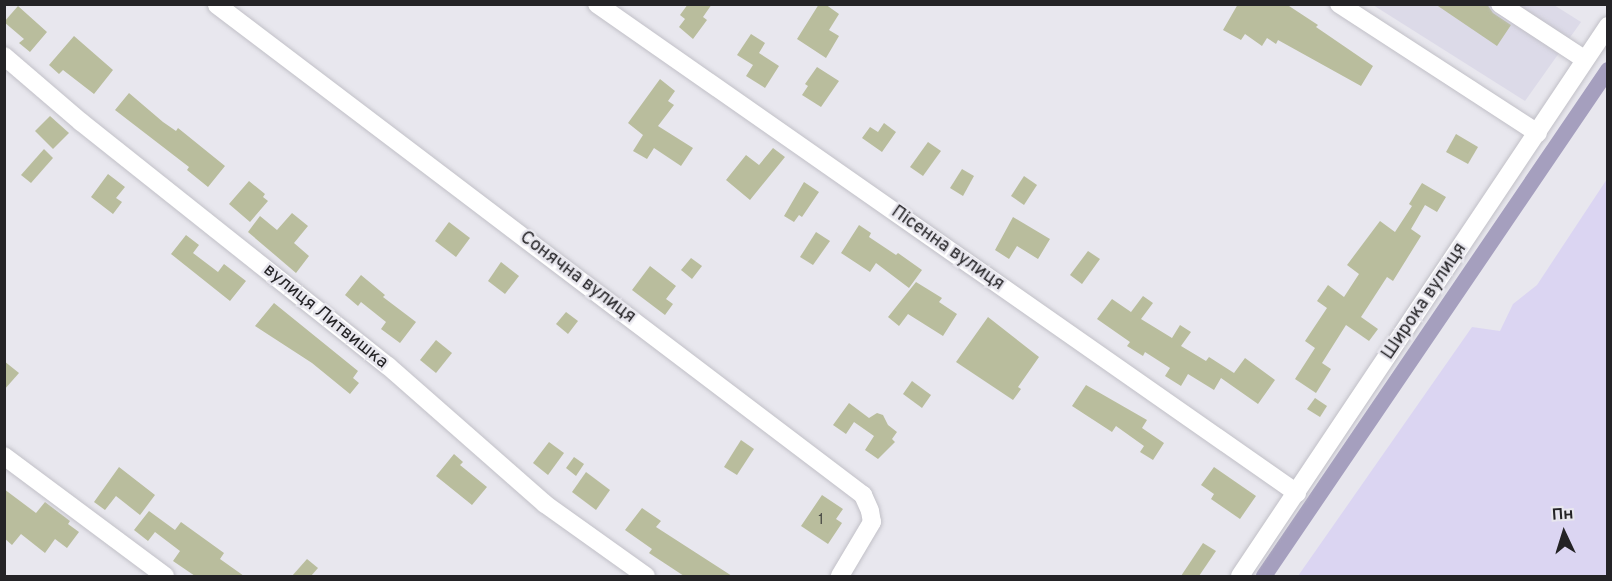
<!DOCTYPE html>
<meta charset="utf-8">
<style>
body{margin:0}
#map{position:relative;width:1612px;height:581px;overflow:hidden;background:#e8e7ee;font-family:Overpass,sans-serif}
div>[style]{position:absolute}
[style*='--x']{left:calc(var(--x)*1px);top:calc(var(--y)*1px);width:calc(var(--w)*1px);rotate:calc(var(--a)*1deg)}
.built>*{inset:0;background:#dcdae8}
.green>*{inset:0;background:#dbd5f2}
.canal>*{height:16px;margin:-8px;padding:0 8px;transform-origin:8px;border-radius:8px;background:#a59fbe}
.building>*{inset:0;background:#b9bd9d}
.roads{filter:drop-shadow(0 0 2px #c1c0c7) drop-shadow(0 0 2px #c1c0c7)}
.minor>*{height:18px;margin:-9px;padding:0 9px;transform-origin:9px;border-radius:9px;background:#fff}
span{translate:-50% -50%;white-space:nowrap;text-align:center;line-height:1.15;-webkit-text-stroke:5px #e8e7ee;paint-order:stroke}
.number-label{font-size:15px;color:#494a44}
.number-label span{-webkit-text-stroke-width:0}
.street-label{font-size:18px;color:#242326}
.frame{position:absolute;inset:0;border:6px solid #242326;pointer-events:none}
.north{position:absolute;left:1534px;top:503px;width:60px;height:60px;-webkit-text-stroke:4px #e8e7ee;paint-order:stroke;rotate:356deg;font-size:16px;font-weight:700;line-height:24px;text-align:center;color:#242326}
.north::after{content:'';display:block;margin:auto;width:21px;height:27px;background:#242326;clip-path:polygon(50% 0,100% 100%,50% 72%,0 100%)}
</style>
<div id="map">
<div class="built">
<i style="clip-path:polygon(1373px 5px,1554px 5px,1581px 22px,1525px 101px)"></i>
</div>
<div class="green">
<i style="clip-path:polygon(1607px 179px,1607px 576px,1298px 576px,1472px 327px,1500px 331px,1513px 304px,1537px 285px)"></i>
</div>
<div class="canal">
<i style="--x:1264;--y:576;--w:612;--a:-55.79"></i>
</div>
<div class="building">
<i style="clip-path:polygon(688px 4px,712px 4px,703px 17px,707px 20px,693px 39px,679px 27px,685px 19px,680px 15px)"></i>
<i style="clip-path:polygon(819px 4px,825px 4px,839px 14px,829px 30px,839px 36px,826px 58px,797px 39px)"></i>
<i style="clip-path:polygon(1238px 4px,1286px 4px,1318px 25px,1316px 27px,1373px 66px,1361px 86px,1278px 40px,1276px 44px,1267px 38px,1262px 46px,1245px 34px,1241px 40px,1223px 30px)"></i>
<i style="clip-path:polygon(1435px 4px,1487px 4px,1493px 13px,1511px 25px,1497px 46px)"></i>
<i style="clip-path:polygon(18px 6px,47px 32px,30px 52px,19px 43px,24px 39px,4px 22px)"></i>
<i style="clip-path:polygon(751px 34px,765px 43px,759px 53px,779px 66px,765px 88px,746px 76px,753px 65px,737px 55px)"></i>
<i style="clip-path:polygon(74px 36px,113px 70px,94px 94px,63px 70px,59px 74px,49px 65px)"></i>
<i style="clip-path:polygon(817px 67px,839px 81px,821px 107px,802px 95px,808px 86px,805px 84px)"></i>
<i style="clip-path:polygon(660px 79px,675px 91px,668px 101px,674px 105px,658px 126px,693px 148px,681px 166px,654px 148px,647px 159px,633px 151px,643px 135px,628px 123px)"></i>
<i style="clip-path:polygon(129px 93px,163px 122px,176px 131px,178px 128px,225px 166px,208px 187px,187px 170px,189px 167px,115px 110px)"></i>
<i style="clip-path:polygon(50px 116px,69px 133px,53px 149px,35px 131px)"></i>
<i style="clip-path:polygon(884px 123px,896px 132px,882px 152px,862px 138px,870px 127px,878px 132px)"></i>
<i style="clip-path:polygon(1456px 134px,1478px 147px,1468px 164px,1446px 152px)"></i>
<i style="clip-path:polygon(928px 142px,941px 151px,923px 176px,910px 167px)"></i>
<i style="clip-path:polygon(773px 148px,785px 157px,750px 200px,726px 180px,746px 155px,759px 165px)"></i>
<i style="clip-path:polygon(44px 149px,53px 158px,31px 183px,21px 175px)"></i>
<i style="clip-path:polygon(962px 169px,974px 176px,963px 196px,950px 188px)"></i>
<i style="clip-path:polygon(108px 174px,125px 187px,116px 198px,122px 202px,113px 214px,91px 197px)"></i>
<i style="clip-path:polygon(1024px 176px,1037px 185px,1024px 205px,1011px 196px)"></i>
<i style="clip-path:polygon(249px 181px,265px 194px,263px 197px,268px 201px,250px 222px,229px 204px)"></i>
<i style="clip-path:polygon(804px 182px,819px 192px,802px 217px,799px 215px,794px 222px,784px 216px)"></i>
<i style="clip-path:polygon(1422px 183px,1446px 197px,1437px 212px,1425px 205px,1411px 229px,1421px 236px,1393px 281px,1387px 277px,1361px 317px,1378px 329px,1369px 341px,1346px 325px,1322px 363px,1331px 369px,1316px 393px,1295px 379px,1315px 348px,1305px 341px,1327px 308px,1317px 301px,1328px 285px,1344px 297px,1359px 274px,1347px 265px,1380px 221px,1395px 232px,1412px 206px,1409px 204px)"></i>
<i style="clip-path:polygon(292px 213px,308px 226px,294px 243px,309px 256px,296px 273px,248px 232px,260px 216px,277px 230px)"></i>
<i style="clip-path:polygon(1013px 217px,1050px 239px,1038px 259px,1017px 246px,1009px 259px,995px 250px)"></i>
<i style="clip-path:polygon(449px 222px,470px 238px,456px 257px,435px 241px)"></i>
<i style="clip-path:polygon(859px 225px,871px 233px,869px 237px,896px 255px,898px 253px,922px 270px,909px 288px,876px 263px,870px 272px,841px 253px)"></i>
<i style="clip-path:polygon(816px 232px,830px 241px,813px 265px,800px 257px)"></i>
<i style="clip-path:polygon(186px 235px,199px 245px,193px 253px,218px 272px,224px 264px,246px 281px,230px 301px,171px 254px)"></i>
<i style="clip-path:polygon(1088px 251px,1100px 259px,1082px 284px,1070px 275px)"></i>
<i style="clip-path:polygon(691px 258px,702px 266px,692px 279px,681px 270px)"></i>
<i style="clip-path:polygon(501px 262px,519px 276px,505px 294px,488px 281px)"></i>
<i style="clip-path:polygon(650px 266px,676px 286px,666px 299px,673px 304px,665px 315px,632px 290px)"></i>
<i style="clip-path:polygon(361px 275px,385px 295px,383px 297px,416px 322px,400px 343px,381px 329px,386px 322px,361px 302px,358px 306px,345px 295px)"></i>
<i style="clip-path:polygon(916px 282px,942px 298px,939px 302px,957px 314px,943px 336px,908px 314px,899px 326px,888px 317px)"></i>
<i style="clip-path:polygon(1143px 296px,1153px 303px,1141px 319px,1172px 338px,1180px 325px,1191px 332px,1181px 346px,1206px 361px,1209px 357px,1234px 373px,1245px 358px,1275px 380px,1258px 404px,1221px 378px,1214px 390px,1188px 374px,1181px 386px,1165px 376px,1170px 368px,1145px 352px,1143px 356px,1127px 346px,1130px 342px,1097px 319px,1112px 299px,1131px 312px)"></i>
<i style="clip-path:polygon(274px 303px,358px 371px,353px 378px,359px 383px,350px 394px,312px 363px,255px 326px)"></i>
<i style="clip-path:polygon(566px 312px,578px 321px,568px 334px,556px 324px)"></i>
<i style="clip-path:polygon(988px 317px,1039px 357px,1018px 387px,1021px 389px,1013px 400px,956px 362px)"></i>
<i style="clip-path:polygon(436px 340px,452px 353px,436px 373px,420px 360px)"></i>
<i style="clip-path:polygon(4px 361px,19px 373px,4px 390px)"></i>
<i style="clip-path:polygon(912px 381px,931px 395px,922px 408px,903px 394px)"></i>
<i style="clip-path:polygon(1086px 385px,1147px 420px,1142px 428px,1164px 443px,1153px 460px,1140px 452px,1144px 446px,1116px 426px,1112px 432px,1072px 406px)"></i>
<i style="clip-path:polygon(1315px 398px,1327px 406px,1320px 417px,1307px 409px)"></i>
<i style="clip-path:polygon(849px 403px,869px 418px,877px 413px,883px 415px,888px 425px,897px 432px,892px 439px,895px 442px,878px 459px,865px 450px,874px 436px,854px 422px,846px 434px,833px 425px)"></i>
<i style="clip-path:polygon(741px 440px,754px 449px,737px 475px,724px 467px)"></i>
<i style="clip-path:polygon(549px 442px,564px 453px,548px 475px,533px 463px)"></i>
<i style="clip-path:polygon(454px 454px,463px 462px,460px 465px,487px 487px,472px 505px,436px 476px)"></i>
<i style="clip-path:polygon(574px 457px,584px 464px,576px 476px,566px 468px)"></i>
<i style="clip-path:polygon(119px 467px,155px 495px,140px 515px,116px 496px,105px 510px,94px 502px)"></i>
<i style="clip-path:polygon(1214px 467px,1256px 496px,1240px 519px,1211px 499px,1214px 494px,1201px 485px)"></i>
<i style="clip-path:polygon(586px 472px,610px 490px,596px 510px,572px 492px)"></i>
<i style="clip-path:polygon(4px 489px,36px 513px,45px 502px,70px 521px,68px 524px,79px 532px,67px 548px,55px 539px,45px 553px,21px 534px,12px 545px,4px 538px)"></i>
<i style="clip-path:polygon(822px 495px,843px 509px,836px 519px,842px 523px,828px 544px,801px 526px)"></i>
<i style="clip-path:polygon(642px 508px,661px 521px,656px 527px,732px 576px,684px 576px,649px 553px,652px 549px,625px 530px)"></i>
<i style="clip-path:polygon(149px 511px,175px 530px,181px 522px,224px 553px,220px 559px,244px 576px,195px 576px,173px 561px,180px 551px,155px 532px,148px 541px,134px 530px)"></i>
<i style="clip-path:polygon(1203px 543px,1216px 551px,1199px 576px,1181px 576px)"></i>
<i style="clip-path:polygon(307px 559px,318px 568px,311px 576px,292px 576px)"></i>
</div>
<div class="roads">
<div class="minor">
<i style="--x:597;--y:4;--w:854;--a:34.94"></i>
<i style="--x:1339;--y:4;--w:237;--a:33"></i>
<i style="--x:1500;--y:4;--w:100;--a:33.2"></i>
<i style="--x:217;--y:5;--w:811;--a:37.18"></i>
<i style="--x:863;--y:495;--w:17;--a:66"></i>
<i style="--x:870;--y:511;--w:11;--a:80"></i>
<i style="--x:872;--y:522;--w:63;--a:120.7"></i>
<i style="--x:4;--y:56;--w:101;--a:40.6"></i>
<i style="--x:81;--y:122;--w:392;--a:38.5"></i>
<i style="--x:388;--y:366;--w:209;--a:41.3"></i>
<i style="--x:545;--y:504;--w:124;--a:35.5"></i>
<i style="--x:4;--y:456;--w:201;--a:36.7"></i>
<i style="--x:1240;--y:576;--w:662;--a:-56.21"></i>
</div>
</div>
<div class="number-label">
<span style="left:821px;top:521px">1</span>
</div>
<div class="street-label">
<span style="left:947px;top:249px;rotate:35deg">Пісенна вулиця</span>
<span style="left:577px;top:278px;rotate:37deg">Сонячна вулиця</span>
<span style="left:1425px;top:302px;rotate:-56deg">Широка вулиця</span>
<span style="left:325px;top:317px;rotate:39deg">вулиця Литвишка</span>
</div>
<div class="frame"></div>
<div class="north">Пн</div>
</div>
